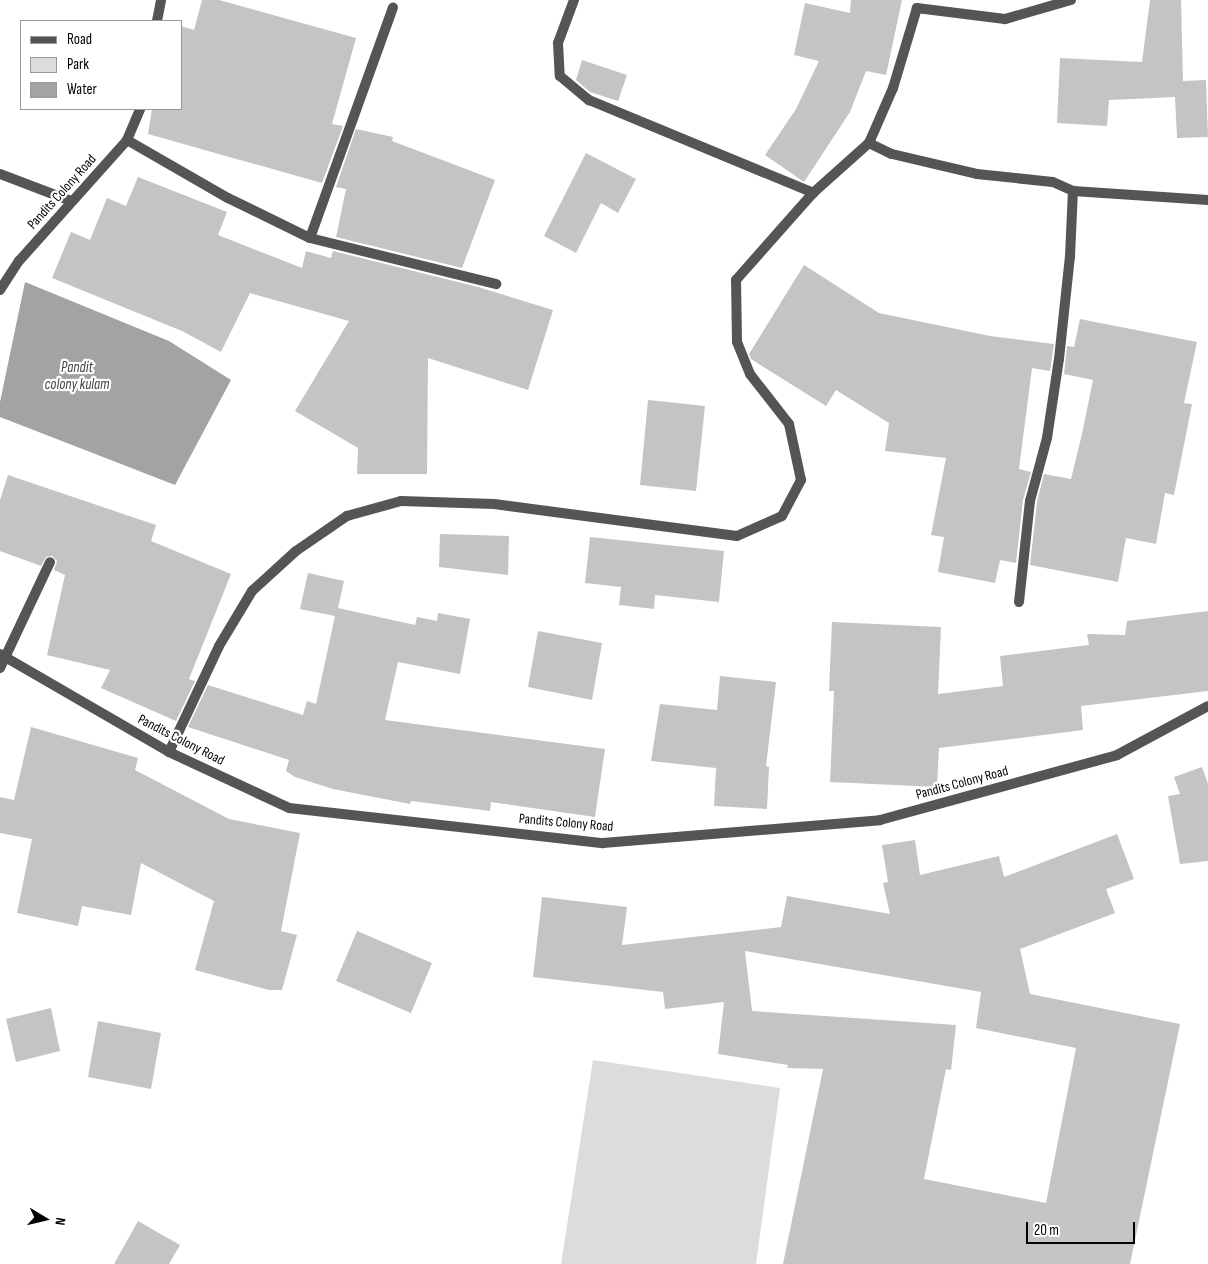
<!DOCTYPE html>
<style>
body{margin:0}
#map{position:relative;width:1208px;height:1264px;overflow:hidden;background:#fff;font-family:"Sofia Sans Condensed",sans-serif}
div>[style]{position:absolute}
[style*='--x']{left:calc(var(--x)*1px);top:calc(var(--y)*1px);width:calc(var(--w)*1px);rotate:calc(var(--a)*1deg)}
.green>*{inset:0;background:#dcdcdc}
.water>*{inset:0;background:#a3a3a3}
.building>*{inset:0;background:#c4c4c4}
.street>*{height:10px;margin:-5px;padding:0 5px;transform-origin:5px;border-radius:5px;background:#555}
span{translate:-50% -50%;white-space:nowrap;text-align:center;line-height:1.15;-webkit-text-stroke:4.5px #fff;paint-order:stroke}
.street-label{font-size:14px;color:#000}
.water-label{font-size:15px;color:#444;font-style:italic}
.legend{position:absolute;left:20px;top:20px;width:162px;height:90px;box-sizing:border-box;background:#fff;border:1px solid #999;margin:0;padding:6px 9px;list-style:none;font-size:15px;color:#000}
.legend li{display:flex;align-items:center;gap:10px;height:25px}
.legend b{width:25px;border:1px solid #999}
.north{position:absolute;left:20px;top:1194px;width:50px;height:50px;-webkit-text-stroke:4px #fff;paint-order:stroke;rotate:99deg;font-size:14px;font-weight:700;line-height:20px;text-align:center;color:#000}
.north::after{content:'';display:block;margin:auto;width:18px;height:22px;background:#000;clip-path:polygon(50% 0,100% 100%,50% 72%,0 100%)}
.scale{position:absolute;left:1026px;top:1222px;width:109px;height:22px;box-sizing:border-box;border:2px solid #000;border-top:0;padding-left:6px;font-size:15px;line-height:18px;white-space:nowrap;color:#000;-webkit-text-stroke:4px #fff;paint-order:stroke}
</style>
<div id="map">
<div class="green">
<i style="clip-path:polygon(593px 1060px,780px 1088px,756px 1264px,561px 1264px)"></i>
</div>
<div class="water">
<i style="clip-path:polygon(25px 282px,169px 341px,231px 380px,175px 485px,0 417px,0 402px)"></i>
</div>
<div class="building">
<i style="clip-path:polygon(202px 0,219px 0,356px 38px,332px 124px,343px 126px,322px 183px,148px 134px,152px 109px,181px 109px,181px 26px,194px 30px)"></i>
<i style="clip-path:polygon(851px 0,902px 0,886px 75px,866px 71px,850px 112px,804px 182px,765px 155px,796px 109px,819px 61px,794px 55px,805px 3px,850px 13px)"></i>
<i style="clip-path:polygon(1150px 0,1181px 0,1183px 81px,1206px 80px,1208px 137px,1177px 138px,1175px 97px,1109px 100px,1107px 126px,1057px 123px,1060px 58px,1142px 62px)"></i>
<i style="clip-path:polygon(582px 60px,627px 75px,618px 101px,590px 92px,576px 80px)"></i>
<i style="clip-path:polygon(356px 129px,393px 137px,392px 141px,495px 180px,462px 268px,336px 237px,346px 189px,336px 187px)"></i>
<i style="clip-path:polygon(586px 153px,636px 179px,618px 213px,601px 203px,576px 253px,544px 236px)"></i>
<i style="clip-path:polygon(138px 177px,227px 212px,218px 235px,302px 268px,306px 251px,331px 258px,333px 251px,478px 287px,553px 310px,528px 390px,428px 358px,427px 474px,357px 474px,358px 448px,295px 411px,349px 321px,250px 293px,221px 352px,182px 331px,52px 278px,71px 232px,90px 240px,107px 198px,126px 206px)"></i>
<i style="clip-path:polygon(804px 265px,879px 313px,990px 336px,1054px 344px,1050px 371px,1032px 368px,1019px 469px,1031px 472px,1023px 500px,1016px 563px,1000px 560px,995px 583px,938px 572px,944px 537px,931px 535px,946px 458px,885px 451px,889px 423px,836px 390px,826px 406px,751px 359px,749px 354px)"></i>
<i style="clip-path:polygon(1080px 319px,1197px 342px,1184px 403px,1192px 404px,1174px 495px,1165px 493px,1156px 544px,1126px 538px,1118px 582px,1030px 565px,1037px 502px,1044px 474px,1071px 479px,1082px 434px,1093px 380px,1064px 374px,1067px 346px,1074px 347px)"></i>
<i style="clip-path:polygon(648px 400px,705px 406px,696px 491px,640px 485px)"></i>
<i style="clip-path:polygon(8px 475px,156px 525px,151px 541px,231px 574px,189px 679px,195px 681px,176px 721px,101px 688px,110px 670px,47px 655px,65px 575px,54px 570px,57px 561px,52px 556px,46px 557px,41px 566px,0 551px,0 500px)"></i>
<i style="clip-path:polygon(440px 534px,509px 536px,508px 575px,439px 567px)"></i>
<i style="clip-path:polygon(590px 537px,724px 551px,719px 602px,655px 595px,654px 609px,619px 605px,621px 587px,585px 583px)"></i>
<i style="clip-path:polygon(308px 573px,344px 581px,338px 608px,415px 625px,417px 617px,437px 621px,438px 613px,470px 619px,460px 674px,398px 662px,385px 720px,605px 749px,595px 817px,491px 802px,490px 811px,411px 801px,410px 804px,333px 789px,295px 777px,286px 771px,289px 760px,188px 727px,208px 685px,303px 715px,307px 701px,316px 704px,335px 616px,300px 609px)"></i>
<i style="clip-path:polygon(1208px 611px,1208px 691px,1081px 706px,1083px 730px,939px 748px,937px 787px,830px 782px,834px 691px,829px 691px,832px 622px,941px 627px,938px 694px,1003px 686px,1000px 656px,1089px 645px,1087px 634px,1125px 635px,1127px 621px)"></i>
<i style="clip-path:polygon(538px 631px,602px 643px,592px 700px,528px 687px)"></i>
<i style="clip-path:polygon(720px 676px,776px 682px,766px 766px,769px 767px,767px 809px,714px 806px,716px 768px,651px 761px,660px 704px,717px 710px)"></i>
<i style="clip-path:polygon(31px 727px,138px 758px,135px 770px,229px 819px,300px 833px,281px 931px,297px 935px,282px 990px,269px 990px,195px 970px,214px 901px,141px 863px,131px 915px,82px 906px,78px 926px,17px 913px,32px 839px,0 833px,0 797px,14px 800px)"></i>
<i style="clip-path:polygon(1202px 767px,1208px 784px,1208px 861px,1180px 864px,1168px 796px,1180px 794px,1174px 777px)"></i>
<i style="clip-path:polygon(evenodd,1117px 834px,1134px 879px,1106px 889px,1115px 913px,1020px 949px,1030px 994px,1180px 1024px,1130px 1264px,783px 1264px,823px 1069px,787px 1068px,788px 1065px,718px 1054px,724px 1002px,665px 1009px,663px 992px,533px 977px,542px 897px,627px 907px,622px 945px,781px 927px,787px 896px,890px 914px,883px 883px,888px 882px,882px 845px,915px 840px,920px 875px,999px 856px,1004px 877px,1117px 834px,745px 951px,981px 992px,976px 1028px,1076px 1048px,1046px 1203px,924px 1179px,946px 1069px,951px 1070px,956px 1025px,752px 1011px,745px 951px)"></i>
<i style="clip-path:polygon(357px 931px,432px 963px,411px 1013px,336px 981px)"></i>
<i style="clip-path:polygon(51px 1008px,60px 1051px,16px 1062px,6px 1019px)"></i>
<i style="clip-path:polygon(98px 1021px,161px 1033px,151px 1089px,88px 1077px)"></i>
<i style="clip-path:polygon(138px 1221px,180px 1245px,169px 1264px,114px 1264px)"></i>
</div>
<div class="street">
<i style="--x:574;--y:0;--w:46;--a:110.4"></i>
<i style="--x:558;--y:43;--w:33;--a:87"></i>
<i style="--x:560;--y:76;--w:38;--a:40"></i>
<i style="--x:589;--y:100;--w:243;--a:22.5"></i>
<i style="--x:1071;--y:0;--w:69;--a:163.9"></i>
<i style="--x:1005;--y:19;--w:89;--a:-172.9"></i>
<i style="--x:917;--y:8;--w:84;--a:106.7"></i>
<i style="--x:893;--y:88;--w:60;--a:113.6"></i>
<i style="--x:869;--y:143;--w:25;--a:26"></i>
<i style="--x:892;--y:154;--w:87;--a:13.2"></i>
<i style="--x:977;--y:174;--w:76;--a:6"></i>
<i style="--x:1053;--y:182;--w:22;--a:24"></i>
<i style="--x:1073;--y:191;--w:135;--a:3.8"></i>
<i style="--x:157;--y:21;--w:21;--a:-79"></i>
<i style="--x:127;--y:140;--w:116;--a:29.9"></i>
<i style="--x:228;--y:198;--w:91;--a:26"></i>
<i style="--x:310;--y:238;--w:192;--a:13.9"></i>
<i style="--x:0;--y:174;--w:76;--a:20.8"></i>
<i style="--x:310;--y:238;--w:245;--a:-70.2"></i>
<i style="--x:0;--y:290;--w:35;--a:-57"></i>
<i style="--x:19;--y:261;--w:162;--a:-48.2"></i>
<i style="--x:127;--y:140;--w:34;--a:-67"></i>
<i style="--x:1019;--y:602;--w:102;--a:-83.8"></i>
<i style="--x:1030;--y:501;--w:65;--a:-74.9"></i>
<i style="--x:1047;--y:438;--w:80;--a:-81.4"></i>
<i style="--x:1059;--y:359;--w:104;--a:-83.9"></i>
<i style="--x:1070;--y:256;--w:65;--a:-87.4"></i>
<i style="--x:0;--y:654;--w:195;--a:30.1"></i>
<i style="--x:169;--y:752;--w:132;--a:25"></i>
<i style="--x:289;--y:808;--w:316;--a:6.4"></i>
<i style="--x:603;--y:843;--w:278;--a:-4.7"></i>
<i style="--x:880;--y:820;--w:246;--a:-15.3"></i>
<i style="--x:1117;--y:755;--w:103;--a:-28.3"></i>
<i style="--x:0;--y:668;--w:117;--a:-64.7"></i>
<i style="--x:169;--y:752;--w:117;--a:-64.7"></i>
<i style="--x:219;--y:646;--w:64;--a:-59"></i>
<i style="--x:252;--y:591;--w:59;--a:-42.3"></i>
<i style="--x:296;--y:551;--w:62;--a:-34.5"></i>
<i style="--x:347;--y:516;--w:56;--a:-15.5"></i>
<i style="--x:401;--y:501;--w:93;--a:1.8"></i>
<i style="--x:494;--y:504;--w:245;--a:7.5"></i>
<i style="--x:737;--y:536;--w:49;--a:-24"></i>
<i style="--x:782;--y:516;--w:41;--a:-62.2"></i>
<i style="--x:801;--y:480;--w:57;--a:-102.1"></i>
<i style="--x:789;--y:424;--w:63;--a:-128"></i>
<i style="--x:750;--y:374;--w:35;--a:-112"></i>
<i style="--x:737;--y:342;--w:62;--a:-90.9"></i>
<i style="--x:736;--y:280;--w:116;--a:-48.5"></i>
<i style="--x:813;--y:193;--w:75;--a:-41.8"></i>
</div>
<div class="street-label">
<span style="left:62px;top:192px;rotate:-48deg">Pandits Colony Road</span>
<span style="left:181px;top:740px;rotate:27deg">Pandits Colony Road</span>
<span style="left:962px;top:783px;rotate:-15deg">Pandits Colony Road</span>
<span style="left:566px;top:823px;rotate:5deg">Pandits Colony Road</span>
</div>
<div class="water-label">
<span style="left:77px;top:376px">Pandit<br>colony kulam</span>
</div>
<ul class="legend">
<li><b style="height:6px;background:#555"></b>Road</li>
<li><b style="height:14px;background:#dcdcdc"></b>Park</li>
<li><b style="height:14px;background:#a3a3a3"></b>Water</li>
</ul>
<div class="north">N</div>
<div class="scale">20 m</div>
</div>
